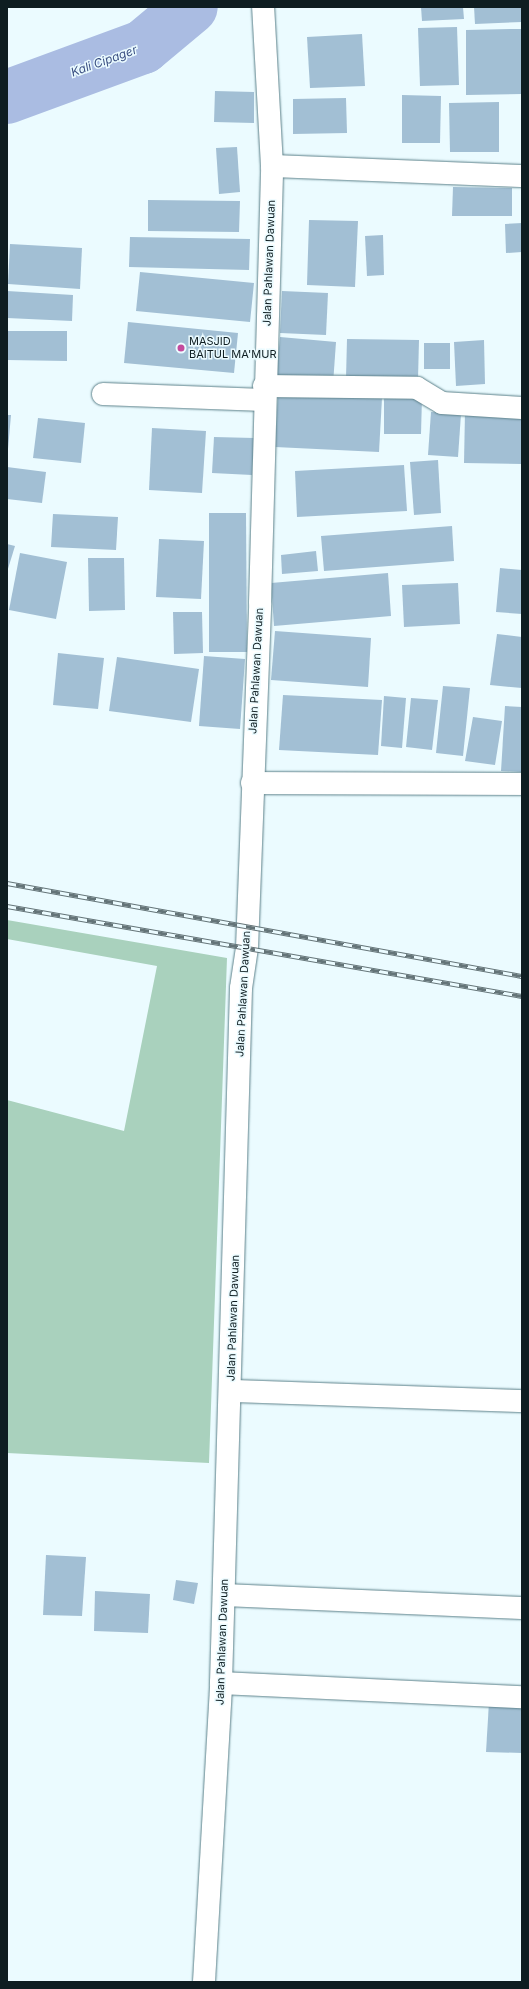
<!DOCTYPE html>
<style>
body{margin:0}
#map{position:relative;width:529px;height:1989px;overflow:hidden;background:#ebfbff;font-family:Inter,sans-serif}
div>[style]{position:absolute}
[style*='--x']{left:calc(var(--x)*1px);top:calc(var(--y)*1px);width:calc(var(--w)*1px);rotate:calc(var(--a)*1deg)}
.green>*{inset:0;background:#a9d1bd}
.river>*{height:54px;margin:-27px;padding:0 27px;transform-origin:27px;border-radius:27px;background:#aabce2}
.building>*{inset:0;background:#a2bfd4}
.roads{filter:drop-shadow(0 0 1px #5c818a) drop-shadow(0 0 1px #5c818a)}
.street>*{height:22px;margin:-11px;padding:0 11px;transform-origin:11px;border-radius:11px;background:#fff}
.rail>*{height:4.5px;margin-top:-2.25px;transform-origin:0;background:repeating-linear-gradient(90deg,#ebfbff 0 9px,#647478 0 18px);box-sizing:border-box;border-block:1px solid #647478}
.dots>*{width:11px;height:11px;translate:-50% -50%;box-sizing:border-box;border:2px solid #ebfbff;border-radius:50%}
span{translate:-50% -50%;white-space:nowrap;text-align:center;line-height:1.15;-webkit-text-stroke:3px #ebfbff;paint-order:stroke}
.street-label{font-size:11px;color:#0e1d21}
.poi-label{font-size:11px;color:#0e1d21}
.left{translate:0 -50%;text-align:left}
.water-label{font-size:12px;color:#3b5083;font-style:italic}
.frame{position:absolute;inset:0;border:8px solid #0e1d21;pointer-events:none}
</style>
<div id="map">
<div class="green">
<i style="clip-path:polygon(7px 920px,227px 958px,209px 1463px,7px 1453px,7px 1100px,124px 1131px,157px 966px,7px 939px)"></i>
</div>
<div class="river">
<i style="--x:7;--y:97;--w:145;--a:-20.2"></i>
<i style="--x:143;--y:47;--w:62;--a:-39.8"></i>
</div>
<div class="building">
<i style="clip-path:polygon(421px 7px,463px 7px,464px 19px,422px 21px)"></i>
<i style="clip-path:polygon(474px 7px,522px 7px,522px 22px,475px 24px)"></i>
<i style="clip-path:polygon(457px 27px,459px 85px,420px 86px,418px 28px)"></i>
<i style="clip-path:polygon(511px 29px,522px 29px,522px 94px,466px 95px,466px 30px)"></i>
<i style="clip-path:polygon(362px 34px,365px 86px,310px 88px,307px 37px)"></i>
<i style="clip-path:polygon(215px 91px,254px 92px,254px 123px,214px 122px)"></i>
<i style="clip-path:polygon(402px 95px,441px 96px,440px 143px,402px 143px)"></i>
<i style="clip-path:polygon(346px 98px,347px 133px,293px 134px,293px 99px)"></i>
<i style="clip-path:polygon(499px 102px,499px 152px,450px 152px,449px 103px)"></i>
<i style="clip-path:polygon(237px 147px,240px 192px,219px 194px,216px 148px)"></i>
<i style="clip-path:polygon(453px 187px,512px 188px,512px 216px,452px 216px)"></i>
<i style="clip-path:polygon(148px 200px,240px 201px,239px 232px,148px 231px)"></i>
<i style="clip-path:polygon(309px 220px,358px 221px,355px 287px,307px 285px)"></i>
<i style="clip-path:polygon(522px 223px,522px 252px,506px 253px,505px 224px)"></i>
<i style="clip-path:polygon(383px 235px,384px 275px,367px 276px,365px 236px)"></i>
<i style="clip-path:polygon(130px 237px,250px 239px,249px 270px,129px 267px)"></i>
<i style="clip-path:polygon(10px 244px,82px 248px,80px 289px,8px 284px)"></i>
<i style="clip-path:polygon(140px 272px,254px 283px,250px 322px,136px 311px)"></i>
<i style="clip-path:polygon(7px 291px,73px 295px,72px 321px,7px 318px)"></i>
<i style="clip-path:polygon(282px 291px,328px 293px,326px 335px,280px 333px)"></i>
<i style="clip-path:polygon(128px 322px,238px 333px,234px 373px,124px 363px)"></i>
<i style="clip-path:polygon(7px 331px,67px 331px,67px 361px,7px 360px)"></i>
<i style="clip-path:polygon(280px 337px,336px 342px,333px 384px,276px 380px)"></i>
<i style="clip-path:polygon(347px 339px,419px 340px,418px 379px,346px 378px)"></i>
<i style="clip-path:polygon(484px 340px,485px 384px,456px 386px,454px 342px)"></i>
<i style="clip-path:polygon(424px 343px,450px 343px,450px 369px,424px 369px)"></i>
<i style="clip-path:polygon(278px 393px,382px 398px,379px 452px,275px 447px)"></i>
<i style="clip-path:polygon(384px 396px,422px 397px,421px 434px,384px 434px)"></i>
<i style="clip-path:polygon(431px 412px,461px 414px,458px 457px,428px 455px)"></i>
<i style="clip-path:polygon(465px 412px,522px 412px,522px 464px,464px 463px)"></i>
<i style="clip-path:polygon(7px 415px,11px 415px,8px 449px,7px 449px)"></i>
<i style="clip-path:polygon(38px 418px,85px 423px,81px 463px,33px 458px)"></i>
<i style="clip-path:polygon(152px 428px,206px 431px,202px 493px,149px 490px)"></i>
<i style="clip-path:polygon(214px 437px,254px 438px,252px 475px,212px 473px)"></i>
<i style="clip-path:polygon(438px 460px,441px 513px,414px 515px,410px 462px)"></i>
<i style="clip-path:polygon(404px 465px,407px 511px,297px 517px,295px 471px)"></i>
<i style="clip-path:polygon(7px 467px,46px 472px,42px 503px,7px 499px)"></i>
<i style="clip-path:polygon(209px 513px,246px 513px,247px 652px,209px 652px)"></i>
<i style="clip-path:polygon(53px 514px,118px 517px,116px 550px,51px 547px)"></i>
<i style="clip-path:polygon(452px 526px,454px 561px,324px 571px,321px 536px)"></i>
<i style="clip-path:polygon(159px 539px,204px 541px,201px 599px,156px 597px)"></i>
<i style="clip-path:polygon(7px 544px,15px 546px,7px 572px)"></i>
<i style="clip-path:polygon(316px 551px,318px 571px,282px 574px,281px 555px)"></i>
<i style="clip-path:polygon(20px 553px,67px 562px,56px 619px,9px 610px)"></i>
<i style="clip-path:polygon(88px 558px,124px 558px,125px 610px,89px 611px)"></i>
<i style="clip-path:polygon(500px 568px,522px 570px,522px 614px,496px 612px)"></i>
<i style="clip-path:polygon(388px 573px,391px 616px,274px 626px,271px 583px)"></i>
<i style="clip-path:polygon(458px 583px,460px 624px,404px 627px,402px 585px)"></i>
<i style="clip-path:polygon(173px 612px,202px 612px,203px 653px,174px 654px)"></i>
<i style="clip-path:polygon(275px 631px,371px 638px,368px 687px,271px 680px)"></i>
<i style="clip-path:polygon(497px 634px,522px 637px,522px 688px,490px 685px)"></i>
<i style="clip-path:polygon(58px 653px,104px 658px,98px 709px,53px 705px)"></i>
<i style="clip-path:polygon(204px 656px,245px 659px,240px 729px,199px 726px)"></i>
<i style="clip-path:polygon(117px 657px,199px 669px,191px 722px,109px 711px)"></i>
<i style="clip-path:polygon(443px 686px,470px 688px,463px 756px,436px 753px)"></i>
<i style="clip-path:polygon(283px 695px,382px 700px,378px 755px,279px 750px)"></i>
<i style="clip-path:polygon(384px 696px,406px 698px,402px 748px,381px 746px)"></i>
<i style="clip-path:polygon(411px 698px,438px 700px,432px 750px,406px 747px)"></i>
<i style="clip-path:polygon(505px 706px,522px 707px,522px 772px,501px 771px)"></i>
<i style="clip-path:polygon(473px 717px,502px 721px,495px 765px,465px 761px)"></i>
<i style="clip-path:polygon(46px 1555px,86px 1557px,82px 1616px,43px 1615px)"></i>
<i style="clip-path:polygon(176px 1580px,198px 1583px,194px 1604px,173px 1600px)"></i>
<i style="clip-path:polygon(95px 1591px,150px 1594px,148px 1633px,94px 1631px)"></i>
<i style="clip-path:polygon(489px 1702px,522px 1704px,522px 1753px,486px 1752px)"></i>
</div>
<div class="roads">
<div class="street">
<i style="--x:272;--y:166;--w:250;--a:2.3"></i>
<i style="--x:264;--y:386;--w:153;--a:0.7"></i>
<i style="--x:417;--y:388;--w:29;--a:31"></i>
<i style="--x:442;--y:403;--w:80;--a:3.6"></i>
<i style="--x:103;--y:394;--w:161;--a:2.1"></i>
<i style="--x:252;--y:783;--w:270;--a:0.2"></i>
<i style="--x:231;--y:1391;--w:291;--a:2"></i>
<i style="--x:224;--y:1595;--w:298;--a:2.5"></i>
<i style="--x:221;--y:1683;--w:301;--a:2.7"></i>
<i style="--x:204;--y:1982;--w:299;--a:-86.7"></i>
<i style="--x:221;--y:1683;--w:695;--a:-88.35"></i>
<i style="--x:241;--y:988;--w:40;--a:-81.5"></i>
<i style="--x:247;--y:948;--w:345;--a:-87.8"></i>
<i style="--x:260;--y:603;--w:437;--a:-88.4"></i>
<i style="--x:272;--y:166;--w:159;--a:-93.2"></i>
</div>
</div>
<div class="rail">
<i style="--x:7;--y:883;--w:523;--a:10.24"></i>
<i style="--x:7;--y:906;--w:523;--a:9.91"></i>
</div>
<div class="dots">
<i style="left:181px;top:348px;background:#c44a9d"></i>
</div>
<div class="street-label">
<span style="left:269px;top:263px;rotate:-88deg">Jalan Pahlawan Dawuan</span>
<span style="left:256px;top:671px;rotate:-87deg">Jalan Pahlawan Dawuan</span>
<span style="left:243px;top:994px;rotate:-87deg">Jalan Pahlawan Dawuan</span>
<span style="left:233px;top:1318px;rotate:-88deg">Jalan Pahlawan Dawuan</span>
<span style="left:222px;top:1642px;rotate:-88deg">Jalan Pahlawan Dawuan</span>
</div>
<div class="poi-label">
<span class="left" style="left:189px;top:348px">MASJID<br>BAITUL MA'MUR</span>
</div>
<div class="water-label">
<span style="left:104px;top:61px;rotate:-20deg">Kali Cipager</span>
</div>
<div class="frame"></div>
</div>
